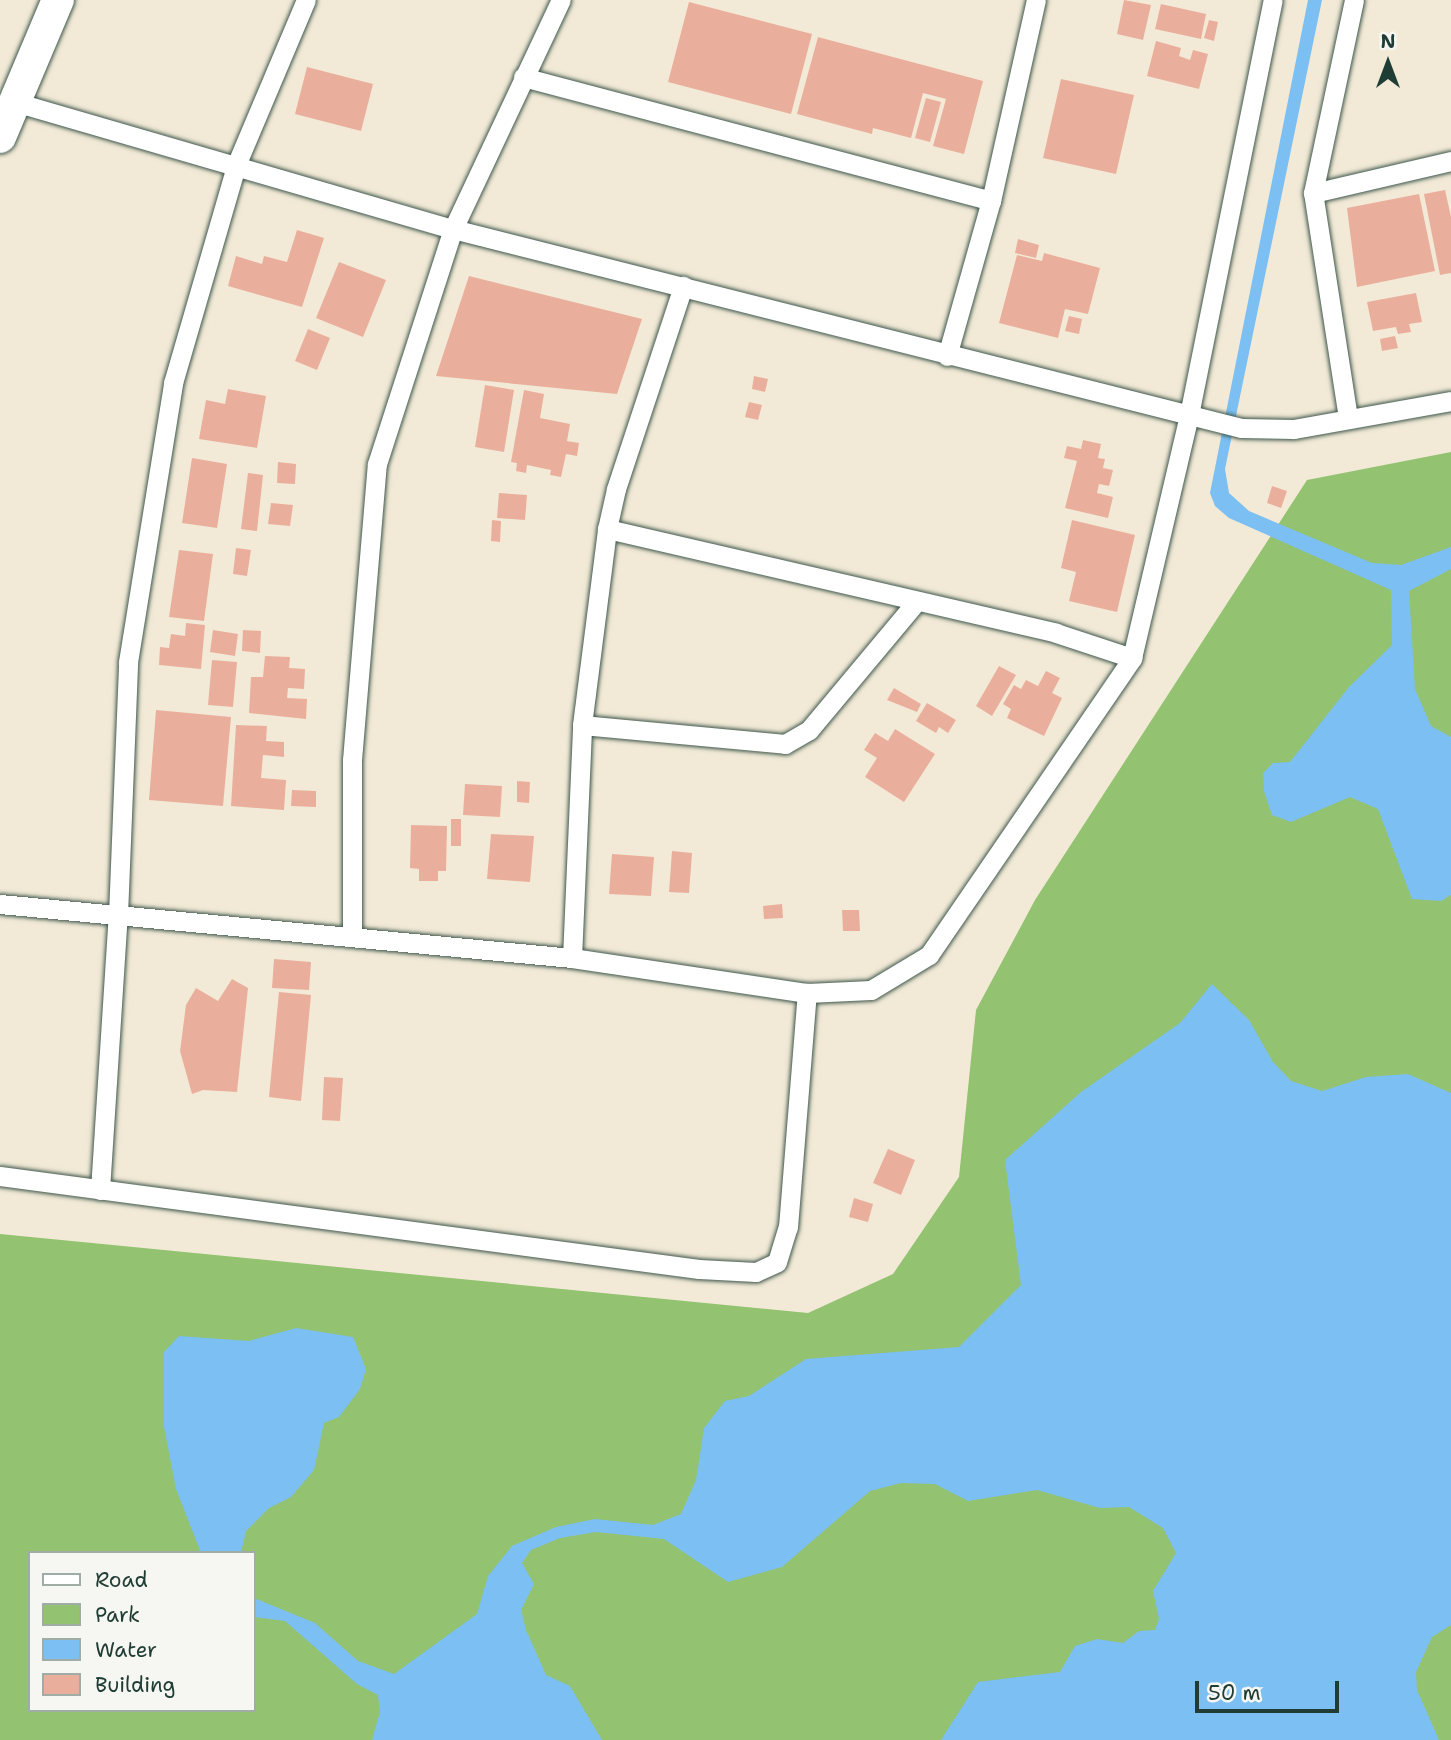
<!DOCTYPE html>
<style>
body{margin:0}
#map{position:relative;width:1451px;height:1740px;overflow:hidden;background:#f2ead7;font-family:"Shantell Sans",sans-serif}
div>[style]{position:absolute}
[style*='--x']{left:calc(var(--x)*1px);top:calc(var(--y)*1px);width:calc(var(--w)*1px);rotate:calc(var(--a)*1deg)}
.green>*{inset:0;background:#93c271}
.water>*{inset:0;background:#7cbff2}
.building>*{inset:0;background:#eaaf9c}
.roads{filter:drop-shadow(0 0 2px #3f574c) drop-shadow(0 0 2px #3f574c)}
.minor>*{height:19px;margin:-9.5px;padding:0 9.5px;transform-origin:9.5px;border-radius:9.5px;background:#fff}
.primary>*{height:32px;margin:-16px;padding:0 16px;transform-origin:16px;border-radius:16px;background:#fff}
span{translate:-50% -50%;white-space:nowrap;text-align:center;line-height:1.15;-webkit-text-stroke:5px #f6f6f2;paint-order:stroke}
.legend{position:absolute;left:28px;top:1551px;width:228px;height:161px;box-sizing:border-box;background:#f6f6f2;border:2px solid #a0aca6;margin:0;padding:9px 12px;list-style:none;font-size:21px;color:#1f3d34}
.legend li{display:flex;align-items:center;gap:14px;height:35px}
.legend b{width:35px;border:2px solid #a0aca6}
.north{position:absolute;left:1353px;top:28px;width:70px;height:70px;-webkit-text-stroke:5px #f6f6f2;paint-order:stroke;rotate:0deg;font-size:19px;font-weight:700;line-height:28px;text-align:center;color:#1f3d34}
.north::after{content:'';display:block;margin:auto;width:24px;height:32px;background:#1f3d34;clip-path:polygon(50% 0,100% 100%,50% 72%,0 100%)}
.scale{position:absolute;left:1195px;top:1681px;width:144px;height:32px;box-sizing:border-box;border:4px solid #1f3d34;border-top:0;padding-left:9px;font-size:21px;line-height:24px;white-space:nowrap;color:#1f3d34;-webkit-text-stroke:5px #f6f6f2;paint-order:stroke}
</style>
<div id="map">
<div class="green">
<i style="clip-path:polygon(evenodd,1451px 452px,1451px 1740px,0 1740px,0 1234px,808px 1313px,893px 1274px,959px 1177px,976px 1010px,1035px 900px,1307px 480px,1451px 452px,30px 1553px,254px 1553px,254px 1710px,30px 1710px,30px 1553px)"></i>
</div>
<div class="water">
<i style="clip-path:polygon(1308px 0,1322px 0,1225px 469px,1229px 493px,1249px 511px,1372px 563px,1401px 565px,1451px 547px,1451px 569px,1409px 591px,1415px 689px,1431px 726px,1451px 737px,1451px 895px,1441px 901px,1412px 899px,1378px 809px,1350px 797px,1291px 822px,1272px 815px,1264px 791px,1263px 773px,1273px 763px,1290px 762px,1349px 687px,1392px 645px,1391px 590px,1229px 518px,1215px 506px,1210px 493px)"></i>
<i style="clip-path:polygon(1212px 984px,1249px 1020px,1273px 1062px,1291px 1081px,1322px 1091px,1366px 1077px,1408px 1074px,1451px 1093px,1451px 1625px,1432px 1637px,1416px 1672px,1417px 1690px,1439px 1740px,941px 1740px,978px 1682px,1060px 1672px,1075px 1646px,1097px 1639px,1123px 1643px,1139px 1631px,1155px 1630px,1159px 1619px,1153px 1591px,1176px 1553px,1163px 1528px,1129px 1507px,1100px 1508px,1037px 1490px,968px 1501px,935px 1484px,901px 1483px,870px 1491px,782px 1567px,728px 1582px,664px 1539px,596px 1532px,560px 1538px,531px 1550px,522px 1563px,534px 1584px,521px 1610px,526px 1630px,546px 1675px,570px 1686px,602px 1740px,372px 1740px,380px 1712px,378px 1695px,357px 1684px,285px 1621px,254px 1617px,254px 1598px,315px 1623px,358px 1661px,394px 1674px,477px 1614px,488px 1576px,512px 1546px,556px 1527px,595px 1519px,653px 1525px,681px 1514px,696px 1480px,704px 1428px,725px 1401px,749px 1396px,806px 1359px,959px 1347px,1021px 1285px,1005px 1160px,1081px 1092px,1180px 1023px)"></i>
<i style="clip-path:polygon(296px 1328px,353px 1337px,366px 1369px,360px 1389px,339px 1417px,324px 1423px,314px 1470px,291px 1497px,269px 1508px,246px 1531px,241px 1553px,201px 1553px,176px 1489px,164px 1427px,164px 1352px,179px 1336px,249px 1341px)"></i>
</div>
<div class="building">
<i style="clip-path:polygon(1124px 0,1151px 5px,1143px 40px,1117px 34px)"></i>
<i style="clip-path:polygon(689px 2px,812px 34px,791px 114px,668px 82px)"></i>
<i style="clip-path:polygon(1161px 4px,1206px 14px,1201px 39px,1155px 29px)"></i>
<i style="clip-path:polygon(1209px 20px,1218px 22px,1214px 41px,1204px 38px)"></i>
<i style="clip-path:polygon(818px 37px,983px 81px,964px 154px,933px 146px,946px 99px,923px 93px,911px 138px,873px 128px,872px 134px,797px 114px)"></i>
<i style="clip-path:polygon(1156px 41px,1181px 48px,1179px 56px,1190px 60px,1193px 50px,1208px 54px,1199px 89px,1147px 76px)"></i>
<i style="clip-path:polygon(307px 67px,373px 84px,361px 131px,295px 114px)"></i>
<i style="clip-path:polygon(1061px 79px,1134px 95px,1116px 174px,1043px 158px)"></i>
<i style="clip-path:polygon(926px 98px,941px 102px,930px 142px,915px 138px)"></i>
<i style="clip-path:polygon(1445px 190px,1451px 217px,1451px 273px,1440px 275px,1424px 194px)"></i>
<i style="clip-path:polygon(1419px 194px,1435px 271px,1357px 287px,1347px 208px)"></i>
<i style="clip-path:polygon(297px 230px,324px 238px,302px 307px,228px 286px,236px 256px,262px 264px,264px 256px,287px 262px)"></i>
<i style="clip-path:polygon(1018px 239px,1039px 245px,1036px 258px,1015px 253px)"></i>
<i style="clip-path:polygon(1044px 253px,1100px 268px,1088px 314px,1065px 309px,1058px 338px,999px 323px,1017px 255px,1042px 261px)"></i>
<i style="clip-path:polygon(339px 262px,386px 280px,363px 337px,316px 318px)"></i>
<i style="clip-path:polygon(469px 276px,642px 319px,617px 394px,436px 376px)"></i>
<i style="clip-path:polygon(1416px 293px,1422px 322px,1409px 324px,1411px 332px,1398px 334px,1396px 327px,1373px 331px,1367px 302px)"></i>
<i style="clip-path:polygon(1069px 316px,1082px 319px,1079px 334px,1065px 331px)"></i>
<i style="clip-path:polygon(308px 329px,330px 338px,317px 370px,295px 361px)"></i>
<i style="clip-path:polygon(1395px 336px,1398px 348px,1382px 351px,1380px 339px)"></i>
<i style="clip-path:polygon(754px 376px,768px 379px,765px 392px,752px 389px)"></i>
<i style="clip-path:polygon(485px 385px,514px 390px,504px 452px,475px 447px)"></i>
<i style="clip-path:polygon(228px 389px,266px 396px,257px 448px,199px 439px,206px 400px,225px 404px)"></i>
<i style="clip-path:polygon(524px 390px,544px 394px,540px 418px,570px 424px,567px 441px,579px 443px,577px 456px,566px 454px,561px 477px,550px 475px,551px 470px,527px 465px,526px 473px,516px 471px,517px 463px,511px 462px)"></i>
<i style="clip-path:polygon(749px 402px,762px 405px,758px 420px,745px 417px)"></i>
<i style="clip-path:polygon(1083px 440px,1101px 444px,1098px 458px,1105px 459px,1103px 468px,1113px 470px,1109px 486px,1099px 484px,1097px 493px,1113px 497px,1108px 518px,1065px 508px,1077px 461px,1064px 458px,1067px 446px,1081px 449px)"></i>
<i style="clip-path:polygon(192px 458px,227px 464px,217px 528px,182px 523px)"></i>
<i style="clip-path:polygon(278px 462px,296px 464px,295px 484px,277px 483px)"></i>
<i style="clip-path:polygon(248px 473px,263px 475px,257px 531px,241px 529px)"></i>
<i style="clip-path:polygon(1272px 486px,1287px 491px,1281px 508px,1267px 503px)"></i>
<i style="clip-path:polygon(499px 493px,527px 495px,525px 520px,497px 518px)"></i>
<i style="clip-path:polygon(271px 503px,293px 505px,290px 526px,268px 524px)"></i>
<i style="clip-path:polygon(492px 520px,501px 521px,500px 542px,491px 541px)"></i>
<i style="clip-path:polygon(1072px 520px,1135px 535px,1117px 612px,1069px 601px,1076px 572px,1061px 568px)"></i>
<i style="clip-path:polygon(236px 548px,251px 550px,247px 576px,233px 574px)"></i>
<i style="clip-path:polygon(179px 550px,213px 554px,204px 621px,169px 617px)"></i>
<i style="clip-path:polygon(186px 623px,205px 625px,201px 669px,159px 665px,160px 647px,169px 648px,171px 634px,185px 636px)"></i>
<i style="clip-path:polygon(213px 630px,238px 634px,235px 656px,210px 652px)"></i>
<i style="clip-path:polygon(243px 630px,261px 631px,260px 653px,242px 651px)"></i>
<i style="clip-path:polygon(265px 656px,290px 657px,289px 668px,305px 669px,304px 689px,288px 688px,287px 698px,307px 699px,306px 719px,249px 713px,251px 677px,263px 677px)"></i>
<i style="clip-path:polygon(212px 660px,237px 662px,233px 707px,208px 705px)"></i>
<i style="clip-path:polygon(999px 666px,1016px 675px,992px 716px,976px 706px)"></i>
<i style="clip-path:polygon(1046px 671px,1060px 678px,1052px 693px,1062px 698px,1044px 736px,1007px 718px,1011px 709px,1003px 704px,1014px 685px,1021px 689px,1026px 680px,1038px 686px)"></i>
<i style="clip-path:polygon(894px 688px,921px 704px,917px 712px,887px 700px)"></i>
<i style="clip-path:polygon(927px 703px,956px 720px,948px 733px,939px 727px,936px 733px,916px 721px)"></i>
<i style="clip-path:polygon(156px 710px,231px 717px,223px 806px,149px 800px)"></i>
<i style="clip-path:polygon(236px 725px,267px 726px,266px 741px,284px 742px,284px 757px,263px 755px,261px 778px,286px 780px,284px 810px,231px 806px)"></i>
<i style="clip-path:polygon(895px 729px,935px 754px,904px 802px,865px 777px,877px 758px,864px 750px,875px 733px,888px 741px)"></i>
<i style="clip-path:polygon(517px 781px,530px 782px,529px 803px,517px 802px)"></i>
<i style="clip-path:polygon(465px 784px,502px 786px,500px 817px,463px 815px)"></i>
<i style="clip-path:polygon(292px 790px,316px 791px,316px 807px,291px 806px)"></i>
<i style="clip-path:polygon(451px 819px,461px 819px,461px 846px,451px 846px)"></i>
<i style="clip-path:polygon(411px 825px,447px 826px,446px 871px,438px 871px,438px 881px,419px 881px,419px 869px,410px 868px)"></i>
<i style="clip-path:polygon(491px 834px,534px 836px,530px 882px,487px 879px)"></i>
<i style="clip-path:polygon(672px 851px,692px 853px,689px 893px,669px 892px)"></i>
<i style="clip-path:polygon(612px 854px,654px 857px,651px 896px,609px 894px)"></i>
<i style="clip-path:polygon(782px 904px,783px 918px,764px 919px,763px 906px)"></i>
<i style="clip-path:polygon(842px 910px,859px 910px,860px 931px,843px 931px)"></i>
<i style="clip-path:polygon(274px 959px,311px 962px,309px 990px,272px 988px)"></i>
<i style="clip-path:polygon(232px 979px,248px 988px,237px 1092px,203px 1090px,192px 1094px,180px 1051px,186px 1005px,196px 988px,218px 1001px)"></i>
<i style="clip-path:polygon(279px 992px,311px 995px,301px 1101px,269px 1097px)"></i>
<i style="clip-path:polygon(324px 1077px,343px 1078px,340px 1121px,322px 1120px)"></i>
<i style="clip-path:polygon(888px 1149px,915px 1160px,901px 1195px,873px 1183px)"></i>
<i style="clip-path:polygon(854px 1198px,873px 1204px,868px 1222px,849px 1217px)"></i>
</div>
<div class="roads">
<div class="minor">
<i style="--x:523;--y:77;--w:484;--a:14.8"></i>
<i style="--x:15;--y:102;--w:456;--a:16.2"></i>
<i style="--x:453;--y:229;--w:813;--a:14.17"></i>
<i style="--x:1241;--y:428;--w:53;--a:1.1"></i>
<i style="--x:1294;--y:429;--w:159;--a:-10.1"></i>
<i style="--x:1313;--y:193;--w:142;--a:-13.1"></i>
<i style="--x:947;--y:356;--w:161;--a:-74.2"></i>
<i style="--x:991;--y:201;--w:206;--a:-77.4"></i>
<i style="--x:1348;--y:418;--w:228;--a:-98.8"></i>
<i style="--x:1313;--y:193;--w:197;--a:-78"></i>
<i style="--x:607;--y:529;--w:461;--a:13"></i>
<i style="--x:1056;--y:633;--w:80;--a:18.2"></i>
<i style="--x:582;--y:725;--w:204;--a:5.3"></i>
<i style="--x:785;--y:744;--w:28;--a:-30"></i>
<i style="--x:809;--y:730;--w:167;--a:-50.1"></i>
<i style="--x:0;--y:904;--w:575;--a:5.39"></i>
<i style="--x:572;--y:958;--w:238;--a:8.5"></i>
<i style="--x:807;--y:993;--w:64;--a:-2.7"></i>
<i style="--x:871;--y:990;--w:68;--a:-31.1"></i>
<i style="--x:929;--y:955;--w:360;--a:-55.6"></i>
<i style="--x:1132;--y:658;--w:250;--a:-76.8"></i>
<i style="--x:1189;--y:415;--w:423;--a:-78.6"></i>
<i style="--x:352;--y:937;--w:177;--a:-90"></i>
<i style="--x:352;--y:760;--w:297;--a:-85.2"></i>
<i style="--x:377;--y:464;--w:247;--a:-72.1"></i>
<i style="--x:453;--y:229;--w:253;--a:-64.8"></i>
<i style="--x:572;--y:958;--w:233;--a:-87.5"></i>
<i style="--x:582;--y:725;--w:198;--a:-82.7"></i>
<i style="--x:607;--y:529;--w:41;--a:-77.3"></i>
<i style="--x:616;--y:489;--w:214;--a:-71.7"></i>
<i style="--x:0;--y:1176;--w:705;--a:7.58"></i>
<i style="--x:699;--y:1269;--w:57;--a:3"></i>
<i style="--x:756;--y:1272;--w:23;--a:-25"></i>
<i style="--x:777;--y:1262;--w:37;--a:-73"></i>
<i style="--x:788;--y:1227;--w:235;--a:-85.4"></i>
<i style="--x:100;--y:1190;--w:276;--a:-86.3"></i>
<i style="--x:118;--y:915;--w:253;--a:-87.7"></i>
<i style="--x:128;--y:662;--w:283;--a:-80.8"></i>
<i style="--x:173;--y:383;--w:229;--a:-73.8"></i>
<i style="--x:237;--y:163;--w:177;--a:-67.1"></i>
</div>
<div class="primary">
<i style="--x:0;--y:137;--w:149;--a:-67.1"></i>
</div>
</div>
<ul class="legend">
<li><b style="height:9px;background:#fff"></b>Road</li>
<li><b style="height:19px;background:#93c271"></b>Park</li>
<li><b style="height:19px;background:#7cbff2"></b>Water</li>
<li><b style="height:19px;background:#eaaf9c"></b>Building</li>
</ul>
<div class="north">N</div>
<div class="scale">50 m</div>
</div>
